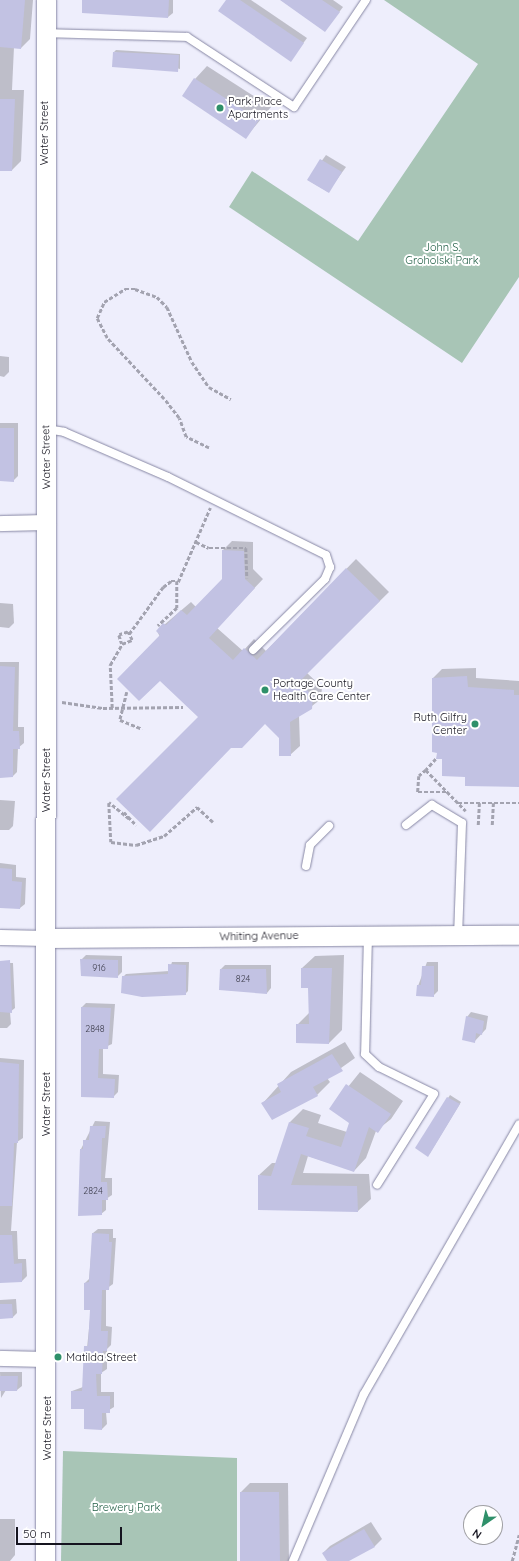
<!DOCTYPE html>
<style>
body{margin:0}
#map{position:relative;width:519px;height:1561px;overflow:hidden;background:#eeeefc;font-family:Quicksand,sans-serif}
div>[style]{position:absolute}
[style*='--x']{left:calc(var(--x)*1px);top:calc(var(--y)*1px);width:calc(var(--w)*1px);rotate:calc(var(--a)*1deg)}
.green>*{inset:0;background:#a8c5b6}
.shadow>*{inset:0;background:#0003}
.building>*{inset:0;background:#c2c2e3}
.path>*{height:2.5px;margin-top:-1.25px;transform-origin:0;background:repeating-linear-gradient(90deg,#a3a3b0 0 4px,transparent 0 6px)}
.roads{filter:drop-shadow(0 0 1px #8787a4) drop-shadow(0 0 1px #8787a4)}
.service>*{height:8px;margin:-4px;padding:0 4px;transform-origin:4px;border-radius:4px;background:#fff}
.minor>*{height:15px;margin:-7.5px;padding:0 7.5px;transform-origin:7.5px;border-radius:7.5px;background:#fff}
.tertiary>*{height:19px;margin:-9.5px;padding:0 9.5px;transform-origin:9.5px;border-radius:9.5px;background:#fff}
.dots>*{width:11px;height:11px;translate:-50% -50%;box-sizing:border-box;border:2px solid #fff;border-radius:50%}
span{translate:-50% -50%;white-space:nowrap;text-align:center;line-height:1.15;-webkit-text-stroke:4px #fff;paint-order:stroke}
.number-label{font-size:9px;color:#404050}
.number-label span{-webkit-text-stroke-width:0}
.poi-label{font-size:11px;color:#15141f}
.left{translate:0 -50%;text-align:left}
.right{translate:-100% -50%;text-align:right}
.street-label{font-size:11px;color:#15141f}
.park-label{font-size:11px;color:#246148}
.north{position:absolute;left:463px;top:1505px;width:40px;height:40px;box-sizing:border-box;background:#fff;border:1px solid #a1a1a5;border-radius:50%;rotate:214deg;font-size:11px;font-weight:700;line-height:16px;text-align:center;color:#15141f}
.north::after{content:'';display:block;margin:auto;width:14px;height:18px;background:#2f906a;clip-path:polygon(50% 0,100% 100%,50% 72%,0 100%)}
.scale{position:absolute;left:16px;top:1527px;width:106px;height:18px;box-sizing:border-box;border:2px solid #15141f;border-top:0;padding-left:5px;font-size:12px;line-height:14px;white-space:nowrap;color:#15141f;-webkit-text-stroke:3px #fff;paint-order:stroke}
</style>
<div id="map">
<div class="green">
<i style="clip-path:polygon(384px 0,519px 0,519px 277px,462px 363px,229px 207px,252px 171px,358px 241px,478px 64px)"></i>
<i style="clip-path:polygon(63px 1451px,237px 1458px,237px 1561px,61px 1561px)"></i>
</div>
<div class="shadow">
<i style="clip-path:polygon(0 0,33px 0,30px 39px,21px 48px,14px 47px,12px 90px,24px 90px,21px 161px,12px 170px,0 170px)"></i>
<i style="clip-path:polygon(83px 0,173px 0,173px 13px,168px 17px)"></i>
<i style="clip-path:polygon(227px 0,251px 0,307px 38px,291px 60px)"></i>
<i style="clip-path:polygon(281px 0,333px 0,343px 7px,325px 31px)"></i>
<i style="clip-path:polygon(116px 50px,180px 54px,180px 69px,114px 52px)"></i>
<i style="clip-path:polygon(207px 66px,271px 107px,246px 137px,195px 79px)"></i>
<i style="clip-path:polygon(326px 155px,346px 167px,328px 192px,308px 180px)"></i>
<i style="clip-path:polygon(0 356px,9px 357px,9px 372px,4px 377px,0 376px)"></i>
<i style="clip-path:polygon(0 423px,18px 423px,18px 476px,13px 481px,0 480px)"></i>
<i style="clip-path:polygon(232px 541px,253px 542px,253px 569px,263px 579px,217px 628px,243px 651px,254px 639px,266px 651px,356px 559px,389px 592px,307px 673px,322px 687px,321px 699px,299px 716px,300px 746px,290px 755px,280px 738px,265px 723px,200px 716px,157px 631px,191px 602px,196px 607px,223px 579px,223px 550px)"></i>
<i style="clip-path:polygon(0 603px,13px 604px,14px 623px,9px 628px,0 627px)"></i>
<i style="clip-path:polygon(0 662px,19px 662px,18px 727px,24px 727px,24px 743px,18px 748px,17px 772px,13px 776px,0 777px)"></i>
<i style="clip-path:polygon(476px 668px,476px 678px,519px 681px,519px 786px,466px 776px,443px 758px,433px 678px,442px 669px)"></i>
<i style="clip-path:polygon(0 800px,15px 801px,13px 826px,9px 830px,0 830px)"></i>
<i style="clip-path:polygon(0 863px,16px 865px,16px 877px,26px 878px,25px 904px,20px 908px,0 906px)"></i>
<i style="clip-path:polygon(86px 955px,122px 956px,122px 972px,117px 977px,81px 960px)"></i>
<i style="clip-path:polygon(344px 955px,342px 1030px,329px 1043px,297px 1025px,310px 1012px,309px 987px,302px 968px,315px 956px)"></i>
<i style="clip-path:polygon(172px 962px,189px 962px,188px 991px,185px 994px,123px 977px,126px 974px,169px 971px)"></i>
<i style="clip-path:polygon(427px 962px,438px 962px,438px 991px,433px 996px,418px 986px)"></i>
<i style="clip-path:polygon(0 963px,13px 963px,15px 1008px,10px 1012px,11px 1024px,7px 1028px,0 1028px)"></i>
<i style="clip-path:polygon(225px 965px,271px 965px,271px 988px,267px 993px,221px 969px)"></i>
<i style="clip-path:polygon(86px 1003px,115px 1004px,112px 1044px,103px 1048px,103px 1074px,119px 1075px,118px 1092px,113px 1097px,82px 1096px,82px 1007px)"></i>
<i style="clip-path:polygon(471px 1012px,488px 1016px,486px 1029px,474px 1042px,467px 1017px)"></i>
<i style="clip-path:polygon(345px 1042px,355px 1058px,327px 1078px,330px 1082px,317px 1095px,263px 1103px,291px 1072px)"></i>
<i style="clip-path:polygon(0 1058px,24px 1060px,23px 1138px,17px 1142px,11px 1231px,17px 1231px,18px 1259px,26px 1259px,27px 1276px,22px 1281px,0 1282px)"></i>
<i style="clip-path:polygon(360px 1072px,403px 1101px,391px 1119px,376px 1131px,366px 1158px,354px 1171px,308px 1156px,303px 1173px,369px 1174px,371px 1199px,358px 1211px,259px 1175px,272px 1163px,277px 1163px,290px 1122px,303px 1109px,321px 1115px,318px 1123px,347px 1132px,351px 1123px,331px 1108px)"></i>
<i style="clip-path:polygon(450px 1095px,461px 1102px,430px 1153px,416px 1148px)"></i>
<i style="clip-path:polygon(95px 1121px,110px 1122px,105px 1178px,112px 1178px,112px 1195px,106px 1199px,106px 1210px,101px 1214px,81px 1149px)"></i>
<i style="clip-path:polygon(98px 1229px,113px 1229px,113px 1238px,116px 1238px,113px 1284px,106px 1289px,106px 1326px,112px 1327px,111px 1345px,107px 1349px,107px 1369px,101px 1373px,101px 1392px,114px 1392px,114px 1407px,106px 1412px,107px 1424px,102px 1429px,72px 1391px,83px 1387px,91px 1309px,85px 1283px,89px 1279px,93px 1233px)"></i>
<i style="clip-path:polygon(16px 1299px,17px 1313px,13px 1317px,0 1318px,0 1300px)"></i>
<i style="clip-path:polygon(0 1372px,22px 1372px,22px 1386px,17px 1390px,6px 1390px,1px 1398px)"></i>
<i style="clip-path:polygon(250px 1483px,288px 1483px,289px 1561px,241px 1561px,241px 1492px)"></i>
<i style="clip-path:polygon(0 1519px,15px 1519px,15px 1555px,10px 1561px,0 1561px)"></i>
<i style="clip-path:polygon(371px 1522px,382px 1539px,375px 1546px,347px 1561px,328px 1561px,323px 1553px,330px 1546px)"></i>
</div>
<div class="building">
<i style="clip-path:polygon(0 0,25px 0,21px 49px,0 47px)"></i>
<i style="clip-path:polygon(82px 0,169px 0,168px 18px,82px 13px)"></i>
<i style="clip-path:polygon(226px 0,240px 0,304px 43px,291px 62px,218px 11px)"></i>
<i style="clip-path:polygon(280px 0,322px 0,340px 12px,325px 32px)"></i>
<i style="clip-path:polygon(113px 52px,179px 55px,178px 72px,112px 67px)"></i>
<i style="clip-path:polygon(194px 78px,259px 120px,246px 139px,182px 96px)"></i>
<i style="clip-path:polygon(0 99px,15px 99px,12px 171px,0 171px)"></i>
<i style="clip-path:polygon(320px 159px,342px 172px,329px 193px,307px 180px)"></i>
<i style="clip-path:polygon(0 428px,14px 428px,14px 482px,0 481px)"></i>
<i style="clip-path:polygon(222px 550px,244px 551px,245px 579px,255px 588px,209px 638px,233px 660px,244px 648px,257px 660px,346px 568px,380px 601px,299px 682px,313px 696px,312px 709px,290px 722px,291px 756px,279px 756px,279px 738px,265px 724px,242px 748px,231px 748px,150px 832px,116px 799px,198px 717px,160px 681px,139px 701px,117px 679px,160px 635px,156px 631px,163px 623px,166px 625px,181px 610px,187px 615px,222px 579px)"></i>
<i style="clip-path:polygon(0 666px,15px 667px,13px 731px,19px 731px,20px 749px,13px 749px,13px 777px,0 778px)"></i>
<i style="clip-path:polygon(467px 676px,468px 687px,514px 690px,514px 695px,519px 695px,519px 787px,465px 786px,465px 777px,442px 776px,442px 759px,436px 759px,437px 753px,432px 752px,432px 678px)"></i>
<i style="clip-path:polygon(0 868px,12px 869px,12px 881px,22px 882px,20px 909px,0 908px)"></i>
<i style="clip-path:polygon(80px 959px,118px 960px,118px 978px,81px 976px)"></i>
<i style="clip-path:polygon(10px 960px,12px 1013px,0 1012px,0 961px)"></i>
<i style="clip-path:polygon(168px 964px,186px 965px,186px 995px,142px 997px,121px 993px,122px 976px,168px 974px)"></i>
<i style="clip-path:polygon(422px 966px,434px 966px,434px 997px,416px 996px,417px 985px,421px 985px)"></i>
<i style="clip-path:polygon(301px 968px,332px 968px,329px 1044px,296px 1043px,296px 1024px,309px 1024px,308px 988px,301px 988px)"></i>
<i style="clip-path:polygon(220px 969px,266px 969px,267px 994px,219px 990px)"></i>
<i style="clip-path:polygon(81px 1007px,111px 1008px,108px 1049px,99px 1049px,98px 1078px,115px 1079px,114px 1098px,81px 1097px)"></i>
<i style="clip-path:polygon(466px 1016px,484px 1021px,482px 1035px,476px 1033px,475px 1043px,462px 1040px)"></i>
<i style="clip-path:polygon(332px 1054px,343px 1071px,313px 1087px,318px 1096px,272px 1120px,261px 1103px,281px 1092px,277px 1084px)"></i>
<i style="clip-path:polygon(0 1062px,19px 1064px,18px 1143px,14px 1143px,12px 1206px,0 1206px)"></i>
<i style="clip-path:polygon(346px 1084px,391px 1114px,378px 1133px,369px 1127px,354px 1172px,301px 1154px,291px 1185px,357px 1186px,358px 1212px,258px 1210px,258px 1175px,271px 1176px,289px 1122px,309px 1128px,306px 1136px,341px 1147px,349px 1123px,329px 1109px)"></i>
<i style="clip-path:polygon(447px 1097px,460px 1104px,428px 1157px,415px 1148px)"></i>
<i style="clip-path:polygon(90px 1126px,106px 1126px,105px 1138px,102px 1138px,101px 1182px,107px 1182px,108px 1200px,102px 1200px,102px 1215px,78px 1216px,80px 1149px,83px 1149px,83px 1140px,89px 1140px)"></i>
<i style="clip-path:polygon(92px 1233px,109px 1234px,109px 1242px,112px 1242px,109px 1290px,102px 1290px,101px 1331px,108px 1331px,107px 1351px,103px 1351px,102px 1374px,96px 1374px,97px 1396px,110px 1396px,110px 1413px,102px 1413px,102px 1430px,84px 1429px,84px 1409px,71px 1409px,71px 1391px,82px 1391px,84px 1346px,88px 1346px,90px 1310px,84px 1310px,84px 1283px,89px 1282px)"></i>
<i style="clip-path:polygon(0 1235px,12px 1235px,14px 1264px,22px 1263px,22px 1282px,0 1283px)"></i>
<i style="clip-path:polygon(0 1304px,12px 1304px,13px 1318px,0 1319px)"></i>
<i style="clip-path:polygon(0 1376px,18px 1376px,17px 1391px,0 1391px)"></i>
<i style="clip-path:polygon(240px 1492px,279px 1492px,280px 1561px,240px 1561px)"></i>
<i style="clip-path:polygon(364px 1529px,375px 1547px,349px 1561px,327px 1561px,322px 1553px)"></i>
</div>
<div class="path">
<i style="--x:209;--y:448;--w:25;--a:-154"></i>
<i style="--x:186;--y:437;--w:20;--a:-110"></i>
<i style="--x:179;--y:418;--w:24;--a:-128"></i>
<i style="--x:164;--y:399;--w:83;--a:-133.1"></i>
<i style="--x:107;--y:338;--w:22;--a:-117"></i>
<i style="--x:97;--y:318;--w:17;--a:-66"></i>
<i style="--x:104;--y:302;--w:25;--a:-32"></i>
<i style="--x:125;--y:289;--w:10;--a:0"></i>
<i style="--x:135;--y:289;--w:23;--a:20"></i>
<i style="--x:157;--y:297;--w:14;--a:45"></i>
<i style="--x:167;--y:307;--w:60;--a:65.6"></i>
<i style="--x:192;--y:362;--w:30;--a:56"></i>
<i style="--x:209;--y:387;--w:25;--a:29"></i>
<i style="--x:196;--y:542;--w:14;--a:25"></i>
<i style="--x:209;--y:548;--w:37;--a:0"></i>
<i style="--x:246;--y:548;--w:30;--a:88"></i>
<i style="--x:178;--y:582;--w:81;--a:-66.6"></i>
<i style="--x:129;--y:634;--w:58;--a:-54.1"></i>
<i style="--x:163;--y:587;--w:10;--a:-37"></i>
<i style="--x:171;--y:581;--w:6;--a:0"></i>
<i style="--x:177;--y:581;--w:27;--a:90"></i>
<i style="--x:177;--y:608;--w:26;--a:137"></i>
<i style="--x:127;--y:692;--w:29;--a:104"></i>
<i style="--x:120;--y:720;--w:24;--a:22"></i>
<i style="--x:62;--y:702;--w:41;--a:8.3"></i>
<i style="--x:103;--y:708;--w:80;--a:-0.7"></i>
<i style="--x:112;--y:708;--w:43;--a:-92.7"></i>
<i style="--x:110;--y:665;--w:24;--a:-60"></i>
<i style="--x:122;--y:644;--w:11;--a:-22"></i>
<i style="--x:132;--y:640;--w:9;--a:-117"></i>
<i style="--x:128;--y:632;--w:9;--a:162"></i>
<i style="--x:119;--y:635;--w:9;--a:72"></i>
<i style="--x:436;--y:759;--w:15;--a:132"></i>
<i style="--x:426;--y:770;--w:57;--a:45.7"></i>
<i style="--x:426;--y:770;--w:9;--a:139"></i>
<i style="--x:419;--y:776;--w:16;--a:94"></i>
<i style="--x:418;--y:792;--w:29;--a:0"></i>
<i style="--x:458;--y:803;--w:61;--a:0"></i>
<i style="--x:124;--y:812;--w:18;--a:47"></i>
<i style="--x:129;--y:819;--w:26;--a:-141"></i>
<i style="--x:109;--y:803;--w:39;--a:87"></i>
<i style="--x:111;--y:842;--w:25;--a:7"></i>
<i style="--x:136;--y:845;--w:29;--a:-18"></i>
<i style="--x:164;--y:836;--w:44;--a:-41.3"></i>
<i style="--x:197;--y:807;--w:22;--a:43"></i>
<i style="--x:478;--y:825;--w:22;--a:-87"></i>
<i style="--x:492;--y:825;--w:22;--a:-87"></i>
<i style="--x:512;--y:1561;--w:27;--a:-75"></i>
</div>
<div class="roads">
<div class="service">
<i style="--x:45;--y:33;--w:142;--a:1.6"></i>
<i style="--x:187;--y:37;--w:128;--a:33.2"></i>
<i style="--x:294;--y:107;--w:129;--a:-56.1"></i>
<i style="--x:46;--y:429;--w:18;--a:9"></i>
<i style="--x:64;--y:432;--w:113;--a:23.4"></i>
<i style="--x:168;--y:477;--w:176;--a:26.3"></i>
<i style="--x:326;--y:555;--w:13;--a:72"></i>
<i style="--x:330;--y:567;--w:13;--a:113"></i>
<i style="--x:325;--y:579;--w:101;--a:135.4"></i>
<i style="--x:406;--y:825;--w:33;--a:-38"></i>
<i style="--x:432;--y:805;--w:35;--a:31"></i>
<i style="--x:462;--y:823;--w:112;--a:92"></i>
<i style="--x:306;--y:866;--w:21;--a:-79"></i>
<i style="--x:310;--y:845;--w:27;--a:-45"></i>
<i style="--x:368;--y:935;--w:119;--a:91.4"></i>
<i style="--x:365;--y:1054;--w:19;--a:43"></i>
<i style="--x:379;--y:1067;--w:61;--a:26.1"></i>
<i style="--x:434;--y:1094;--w:107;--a:122.1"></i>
<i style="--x:293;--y:1561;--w:181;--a:-67"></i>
<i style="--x:364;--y:1394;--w:311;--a:-60.1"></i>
</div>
<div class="minor">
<i style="--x:0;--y:523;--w:48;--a:-1.2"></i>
<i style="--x:0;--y:937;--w:46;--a:1.2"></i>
<i style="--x:0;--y:1358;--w:47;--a:1.2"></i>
</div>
<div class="tertiary">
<i style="--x:46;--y:938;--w:473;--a:-0.4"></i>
<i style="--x:45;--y:1561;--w:1561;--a:-89.96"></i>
</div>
</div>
<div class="dots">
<i style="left:220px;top:108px;background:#2f906a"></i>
<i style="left:265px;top:690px;background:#2f906a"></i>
<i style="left:475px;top:724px;background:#2f906a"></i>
<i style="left:58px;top:1357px;background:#2f906a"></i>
</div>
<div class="number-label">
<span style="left:99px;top:968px">916</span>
<span style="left:243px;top:979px">824</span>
<span style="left:95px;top:1029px">2848</span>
<span style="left:93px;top:1191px">2824</span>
</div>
<div class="poi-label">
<span class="left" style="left:228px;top:108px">Park Place<br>Apartments</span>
<span class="left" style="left:273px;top:690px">Portage County<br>Health Care Center</span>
<span class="right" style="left:467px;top:724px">Ruth Gilfry<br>Center</span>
<span class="left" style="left:66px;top:1357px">Matilda Street</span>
</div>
<div class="street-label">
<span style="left:44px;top:133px;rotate:-90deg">Water Street</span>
<span style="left:46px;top:457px;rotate:-91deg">Water Street</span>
<span style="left:46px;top:780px;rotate:-90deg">Water Street</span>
<span style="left:259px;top:936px;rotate:-1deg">Whiting Avenue</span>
<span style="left:46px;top:1104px;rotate:-90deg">Water Street</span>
<span style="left:47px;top:1428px;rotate:-90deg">Water Street</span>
</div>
<div class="park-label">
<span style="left:442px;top:254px">John S.<br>Groholski Park</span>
<span style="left:126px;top:1507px">Brewery Park</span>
</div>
<div class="north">N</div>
<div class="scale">50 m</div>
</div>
